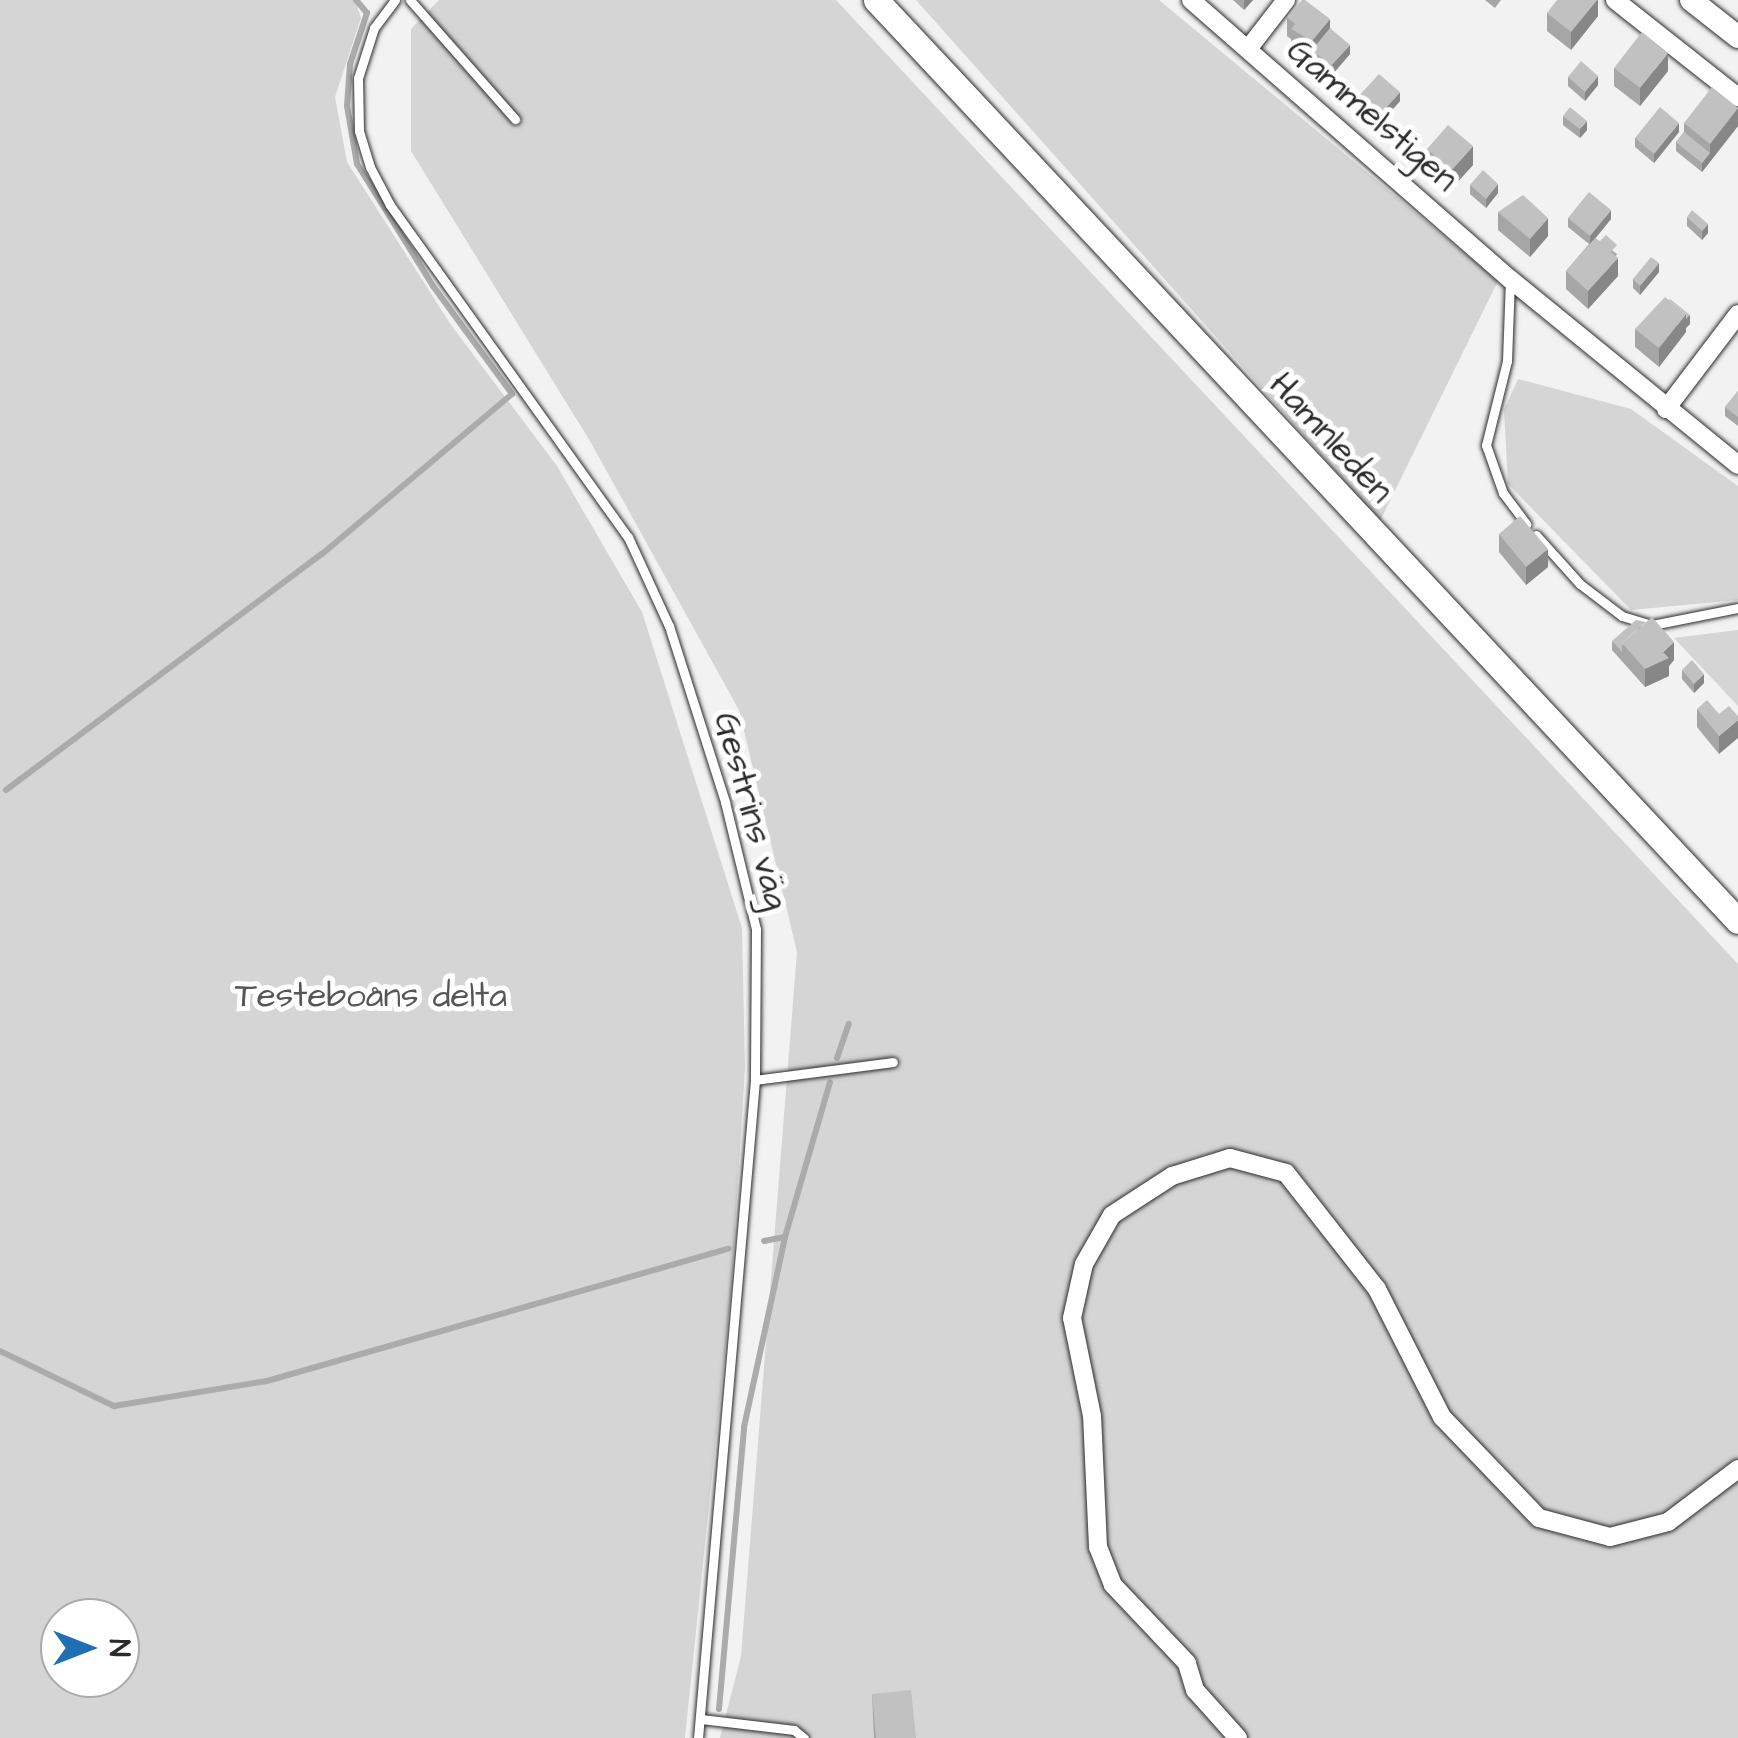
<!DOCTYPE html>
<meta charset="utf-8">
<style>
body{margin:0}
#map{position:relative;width:1738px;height:1738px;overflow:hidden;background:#f2f2f2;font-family:"Architects Daughter",sans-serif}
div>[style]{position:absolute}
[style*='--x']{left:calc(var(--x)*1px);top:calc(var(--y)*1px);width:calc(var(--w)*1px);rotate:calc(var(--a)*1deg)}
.green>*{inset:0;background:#d5d5d5}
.stream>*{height:6px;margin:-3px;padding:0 3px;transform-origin:3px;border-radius:3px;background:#ababab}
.roads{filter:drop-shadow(0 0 2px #2b2b2b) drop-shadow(0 0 2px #2b2b2b)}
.service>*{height:9px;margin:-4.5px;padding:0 4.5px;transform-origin:4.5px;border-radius:4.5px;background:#fff}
.minor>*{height:18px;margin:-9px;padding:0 9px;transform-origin:9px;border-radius:9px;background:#fff}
.tertiary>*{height:22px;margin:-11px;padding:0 11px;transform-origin:11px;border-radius:11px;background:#fff}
.secondary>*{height:25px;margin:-12.5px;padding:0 12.5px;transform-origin:12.5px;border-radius:12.5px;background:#fff}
.wall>*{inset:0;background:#a6a6a6}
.shaded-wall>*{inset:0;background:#878787}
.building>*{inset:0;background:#c1c1c1}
span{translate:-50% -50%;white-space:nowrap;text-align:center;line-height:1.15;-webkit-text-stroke:10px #fff;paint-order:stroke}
.street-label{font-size:35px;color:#2b2b2b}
.park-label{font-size:35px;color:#565656}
.north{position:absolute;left:40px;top:1598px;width:100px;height:100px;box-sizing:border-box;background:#fff;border:2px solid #aaa;border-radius:50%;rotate:90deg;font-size:28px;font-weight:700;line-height:40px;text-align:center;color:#2b2b2b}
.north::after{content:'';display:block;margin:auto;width:35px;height:45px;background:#1f6fb2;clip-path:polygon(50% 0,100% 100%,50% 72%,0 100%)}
</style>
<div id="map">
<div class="green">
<i style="clip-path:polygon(evenodd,0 0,355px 0,361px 18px,335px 97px,347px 162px,451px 325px,557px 466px,642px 612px,742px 928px,745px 1068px,731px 1292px,685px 1738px,0 1738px,0 0,60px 1618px,120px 1618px,120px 1678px,60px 1678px,60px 1618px)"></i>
<i style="clip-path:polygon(439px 0,836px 0,1738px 964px,1738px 1738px,720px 1738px,741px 1656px,797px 952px,739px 710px,590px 441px,411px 151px,411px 29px)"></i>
<i style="clip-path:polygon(916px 0,1159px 0,1498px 281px,1380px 521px)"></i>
<i style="clip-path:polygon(1518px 379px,1631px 409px,1738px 486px,1738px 600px,1631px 610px,1508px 484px,1504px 410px)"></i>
<i style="clip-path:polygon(1738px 630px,1738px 706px,1674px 638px)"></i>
</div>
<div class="stream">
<i style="--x:6;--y:790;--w:394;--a:-36.8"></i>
<i style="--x:322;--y:554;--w:248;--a:-40.1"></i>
<i style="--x:512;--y:394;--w:134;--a:-126.2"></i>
<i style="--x:433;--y:286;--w:144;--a:-121.9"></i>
<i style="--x:357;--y:164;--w:59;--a:-99.8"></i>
<i style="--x:347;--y:106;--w:42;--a:-85.9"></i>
<i style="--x:350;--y:64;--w:54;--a:-71.6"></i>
<i style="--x:367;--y:13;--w:17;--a:-130"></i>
<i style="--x:837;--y:1058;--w:36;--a:-71"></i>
<i style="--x:764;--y:1241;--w:21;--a:-11"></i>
<i style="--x:0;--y:1351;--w:127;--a:25.8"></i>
<i style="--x:114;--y:1406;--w:155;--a:-9.3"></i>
<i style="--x:267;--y:1381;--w:480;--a:-16"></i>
<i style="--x:719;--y:1709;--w:283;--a:-84.9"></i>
<i style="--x:744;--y:1427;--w:194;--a:-77.8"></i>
<i style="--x:785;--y:1237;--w:161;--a:-73.8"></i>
</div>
<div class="roads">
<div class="service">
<i style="--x:395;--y:0;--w:35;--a:127"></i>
<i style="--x:374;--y:28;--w:52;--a:107.7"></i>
<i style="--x:358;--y:78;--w:53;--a:88.9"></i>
<i style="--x:359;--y:131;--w:38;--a:73"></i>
<i style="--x:370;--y:167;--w:43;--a:62.2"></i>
<i style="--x:390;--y:205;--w:408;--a:54.4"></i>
<i style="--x:628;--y:537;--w:98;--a:65.3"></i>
<i style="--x:669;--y:626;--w:185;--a:72.3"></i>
<i style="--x:725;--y:802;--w:131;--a:76.3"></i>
<i style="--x:756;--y:929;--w:151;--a:90.4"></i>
<i style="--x:755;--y:1080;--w:660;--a:94.95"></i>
<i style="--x:410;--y:0;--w:159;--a:48.6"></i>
<i style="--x:1510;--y:279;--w:82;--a:92.1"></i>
<i style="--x:1507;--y:361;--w:87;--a:104"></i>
<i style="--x:1486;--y:445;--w:51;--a:70.5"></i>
<i style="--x:1503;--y:493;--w:39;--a:53"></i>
<i style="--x:1536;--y:535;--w:66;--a:48.1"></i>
<i style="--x:1580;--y:584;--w:53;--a:37.3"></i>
<i style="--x:1622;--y:616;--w:31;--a:17"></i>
<i style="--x:1652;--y:625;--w:88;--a:-11.2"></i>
<i style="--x:755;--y:1080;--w:139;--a:-7.4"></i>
<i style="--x:701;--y:1719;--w:94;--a:6.7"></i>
<i style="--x:794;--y:1730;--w:13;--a:39"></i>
</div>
<div class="minor">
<i style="--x:1191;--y:0;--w:424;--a:41.2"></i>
<i style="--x:1510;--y:279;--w:294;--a:39.2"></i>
<i style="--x:1615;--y:0;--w:157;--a:38.3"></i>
<i style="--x:1248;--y:49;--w:62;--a:-52.2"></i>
<i style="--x:1666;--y:409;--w:119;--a:-52.8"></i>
<i style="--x:1238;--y:1738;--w:64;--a:-131.9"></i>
<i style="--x:1195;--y:1690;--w:28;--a:-107"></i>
<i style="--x:1187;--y:1663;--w:108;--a:-133.5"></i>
<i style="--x:1113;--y:1585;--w:41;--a:-111.5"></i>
<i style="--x:1098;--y:1547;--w:131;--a:-92.6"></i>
<i style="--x:1092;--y:1416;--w:100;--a:-101.5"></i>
<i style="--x:1072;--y:1318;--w:55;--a:-77.5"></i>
<i style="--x:1084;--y:1264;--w:56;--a:-60.3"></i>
<i style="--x:1112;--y:1215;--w:72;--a:-33"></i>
<i style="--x:1172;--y:1176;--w:61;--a:-17.2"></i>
<i style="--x:1230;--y:1158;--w:58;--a:15"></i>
<i style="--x:1286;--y:1173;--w:147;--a:51.9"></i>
<i style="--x:1377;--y:1289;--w:144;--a:63.1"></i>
<i style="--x:1442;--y:1417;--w:140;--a:46.2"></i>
<i style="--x:1539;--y:1518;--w:73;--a:15"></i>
<i style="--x:1610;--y:1537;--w:60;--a:-14.5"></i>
<i style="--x:1668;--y:1522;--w:88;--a:-37.1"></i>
</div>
<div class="tertiary">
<i style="--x:1691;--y:0;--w:60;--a:38.2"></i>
</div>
<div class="secondary">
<i style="--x:876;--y:0;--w:1261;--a:46.9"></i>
</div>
</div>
<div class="wall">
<i style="clip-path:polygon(1233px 0,1253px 0,1244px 10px)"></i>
<i style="clip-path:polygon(1485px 0,1501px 0,1495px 8px)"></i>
<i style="clip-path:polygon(1598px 0,1598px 16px,1571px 50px,1547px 31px,1547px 13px)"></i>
<i style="clip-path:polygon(1287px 17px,1330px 28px,1350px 54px,1331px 76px,1312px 60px,1291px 47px,1291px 39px,1287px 36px)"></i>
<i style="clip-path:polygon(1614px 68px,1668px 71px,1640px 106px,1614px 86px)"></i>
<i style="clip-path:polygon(1568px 77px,1598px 85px,1585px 101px,1568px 86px)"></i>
<i style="clip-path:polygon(1358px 97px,1400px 101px,1379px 125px,1358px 106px)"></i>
<i style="clip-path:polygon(1738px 108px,1738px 126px,1702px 172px,1676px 151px,1676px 142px,1684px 132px,1684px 123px)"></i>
<i style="clip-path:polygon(1563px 116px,1587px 130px,1580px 138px,1563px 125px)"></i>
<i style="clip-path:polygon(1679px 132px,1654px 163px,1635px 147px,1635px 138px)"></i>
<i style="clip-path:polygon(1427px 149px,1473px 165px,1451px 189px,1427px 168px)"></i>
<i style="clip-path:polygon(1470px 185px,1498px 193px,1486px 208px,1470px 194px)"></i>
<i style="clip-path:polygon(1498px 212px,1548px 236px,1530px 257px,1498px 230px)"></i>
<i style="clip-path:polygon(1687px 217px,1708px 233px,1702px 240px,1687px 226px)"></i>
<i style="clip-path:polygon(1568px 218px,1611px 219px,1595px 238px,1617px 254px,1616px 256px,1618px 276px,1588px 309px,1566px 289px,1566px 271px,1589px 244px,1568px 227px)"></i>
<i style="clip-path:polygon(1659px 272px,1640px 295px,1633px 288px,1633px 279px)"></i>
<i style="clip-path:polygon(1690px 324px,1686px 328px,1686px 332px,1659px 367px,1635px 347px,1635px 329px)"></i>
<i style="clip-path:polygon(1738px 391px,1738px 426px,1725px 416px,1725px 407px)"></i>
<i style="clip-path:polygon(1499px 534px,1548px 567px,1526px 585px,1499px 552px)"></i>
<i style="clip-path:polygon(1612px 641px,1674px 660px,1669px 666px,1669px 676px,1645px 687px,1612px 650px)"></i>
<i style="clip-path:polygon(1682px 670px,1704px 683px,1694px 693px,1682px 679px)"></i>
<i style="clip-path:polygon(1697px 709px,1719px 714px,1719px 754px,1697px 727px)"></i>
<i style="clip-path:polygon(872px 1694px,916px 1738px,874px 1738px)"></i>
</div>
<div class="shaded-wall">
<i style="clip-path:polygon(1245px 0,1253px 0,1244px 10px,1244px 1px)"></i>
<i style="clip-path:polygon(1597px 0,1598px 0,1598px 16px,1571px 50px,1571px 32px)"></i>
<i style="clip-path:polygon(1330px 19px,1330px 37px,1312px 50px,1312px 41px)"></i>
<i style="clip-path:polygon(1350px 45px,1350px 54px,1331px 76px,1331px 66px)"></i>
<i style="clip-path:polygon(1668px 53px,1668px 71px,1640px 106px,1640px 88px)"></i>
<i style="clip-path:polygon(1598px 76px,1598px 85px,1585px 101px,1585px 92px)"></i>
<i style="clip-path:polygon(1400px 92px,1400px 101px,1379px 125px,1379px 116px)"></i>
<i style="clip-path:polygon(1738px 108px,1738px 126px,1702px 172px,1702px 163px,1710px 153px,1710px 144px)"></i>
<i style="clip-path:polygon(1587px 121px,1587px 130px,1580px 138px,1580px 129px)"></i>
<i style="clip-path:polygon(1679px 123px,1679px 132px,1654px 163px,1654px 154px)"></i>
<i style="clip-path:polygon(1473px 146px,1473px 165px,1451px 189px,1451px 171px)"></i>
<i style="clip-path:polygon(1498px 184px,1498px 193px,1486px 208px,1486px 199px)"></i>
<i style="clip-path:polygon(1611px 210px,1611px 219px,1590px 245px,1590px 236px)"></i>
<i style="clip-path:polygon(1548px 218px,1548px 236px,1530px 257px,1530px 239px)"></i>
<i style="clip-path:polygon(1708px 224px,1708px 233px,1702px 240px,1702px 231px)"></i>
<i style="clip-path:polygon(1618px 258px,1618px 276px,1588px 309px,1588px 291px)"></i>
<i style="clip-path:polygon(1659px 263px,1659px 272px,1640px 295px,1640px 286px)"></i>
<i style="clip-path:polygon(1686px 314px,1690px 315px,1690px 324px,1686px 328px,1686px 332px,1659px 367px,1659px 348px)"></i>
<i style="clip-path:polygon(1548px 549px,1548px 567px,1526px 585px,1526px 567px)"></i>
<i style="clip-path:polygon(1674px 642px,1674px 660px,1669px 666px,1669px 676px,1645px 687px,1645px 669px)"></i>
<i style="clip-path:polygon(1704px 674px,1704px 683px,1694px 693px,1694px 684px)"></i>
<i style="clip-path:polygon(1738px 720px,1738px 738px,1719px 754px,1719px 736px)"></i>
</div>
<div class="building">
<i style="clip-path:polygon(1302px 0,1305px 0,1330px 19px,1312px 41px,1291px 29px,1295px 24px,1287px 17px)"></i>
<i style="clip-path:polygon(1557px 0,1597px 0,1571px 32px,1547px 13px)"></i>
<i style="clip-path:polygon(1330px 28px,1350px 45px,1331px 66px,1312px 50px)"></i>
<i style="clip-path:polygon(1642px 32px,1668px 53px,1640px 88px,1614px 68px)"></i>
<i style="clip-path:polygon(1581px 61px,1598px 76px,1585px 92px,1568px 77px)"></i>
<i style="clip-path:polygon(1379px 74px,1400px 92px,1379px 116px,1358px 97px)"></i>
<i style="clip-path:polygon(1712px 87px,1738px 108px,1710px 144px,1684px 123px)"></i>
<i style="clip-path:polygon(1570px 107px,1587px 121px,1580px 129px,1563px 116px)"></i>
<i style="clip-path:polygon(1660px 107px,1679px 123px,1654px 154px,1635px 138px)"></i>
<i style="clip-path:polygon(1448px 125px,1473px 146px,1451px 171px,1427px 149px)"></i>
<i style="clip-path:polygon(1684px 132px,1710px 153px,1702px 163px,1676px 142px)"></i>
<i style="clip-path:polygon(1483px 170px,1498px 184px,1486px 199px,1470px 185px)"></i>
<i style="clip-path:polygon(1589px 192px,1611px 210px,1590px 236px,1568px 218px)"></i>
<i style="clip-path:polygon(1523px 195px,1548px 218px,1530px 239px,1498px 212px)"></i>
<i style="clip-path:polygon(1692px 210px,1708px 224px,1702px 231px,1687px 217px)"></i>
<i style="clip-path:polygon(1606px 235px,1617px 245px,1611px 252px,1599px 242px)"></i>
<i style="clip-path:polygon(1595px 238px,1618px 258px,1588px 291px,1566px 271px)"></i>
<i style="clip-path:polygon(1651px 257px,1659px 263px,1640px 286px,1633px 279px)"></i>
<i style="clip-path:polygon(1665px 297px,1686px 314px,1659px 348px,1635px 329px)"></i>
<i style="clip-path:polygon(1670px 299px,1690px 315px,1686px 319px,1686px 314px,1669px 300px)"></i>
<i style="clip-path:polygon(1738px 391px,1738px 417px,1725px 407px)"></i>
<i style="clip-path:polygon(1520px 516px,1548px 549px,1526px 567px,1499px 534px)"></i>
<i style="clip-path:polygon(1652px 617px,1674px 642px,1663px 652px,1669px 658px,1645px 669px,1622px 643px)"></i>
<i style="clip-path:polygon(1636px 620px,1646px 622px,1622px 643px,1622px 652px,1612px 641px)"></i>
<i style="clip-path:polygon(1692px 660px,1704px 674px,1694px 684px,1682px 670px)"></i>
<i style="clip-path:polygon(1707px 700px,1719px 714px,1729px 706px,1738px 716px,1738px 720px,1719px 736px,1697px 709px)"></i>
<i style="clip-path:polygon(911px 1690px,916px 1738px,876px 1738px,872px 1694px)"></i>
</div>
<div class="street-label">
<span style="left:1372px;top:115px;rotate:41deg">Gammelstigen</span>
<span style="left:1331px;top:438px;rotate:47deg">Hamnleden</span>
<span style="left:751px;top:811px;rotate:75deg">Gestrins väg</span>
</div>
<div class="park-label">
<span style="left:371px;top:996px">Testeboåns delta</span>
</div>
<div class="north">N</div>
</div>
